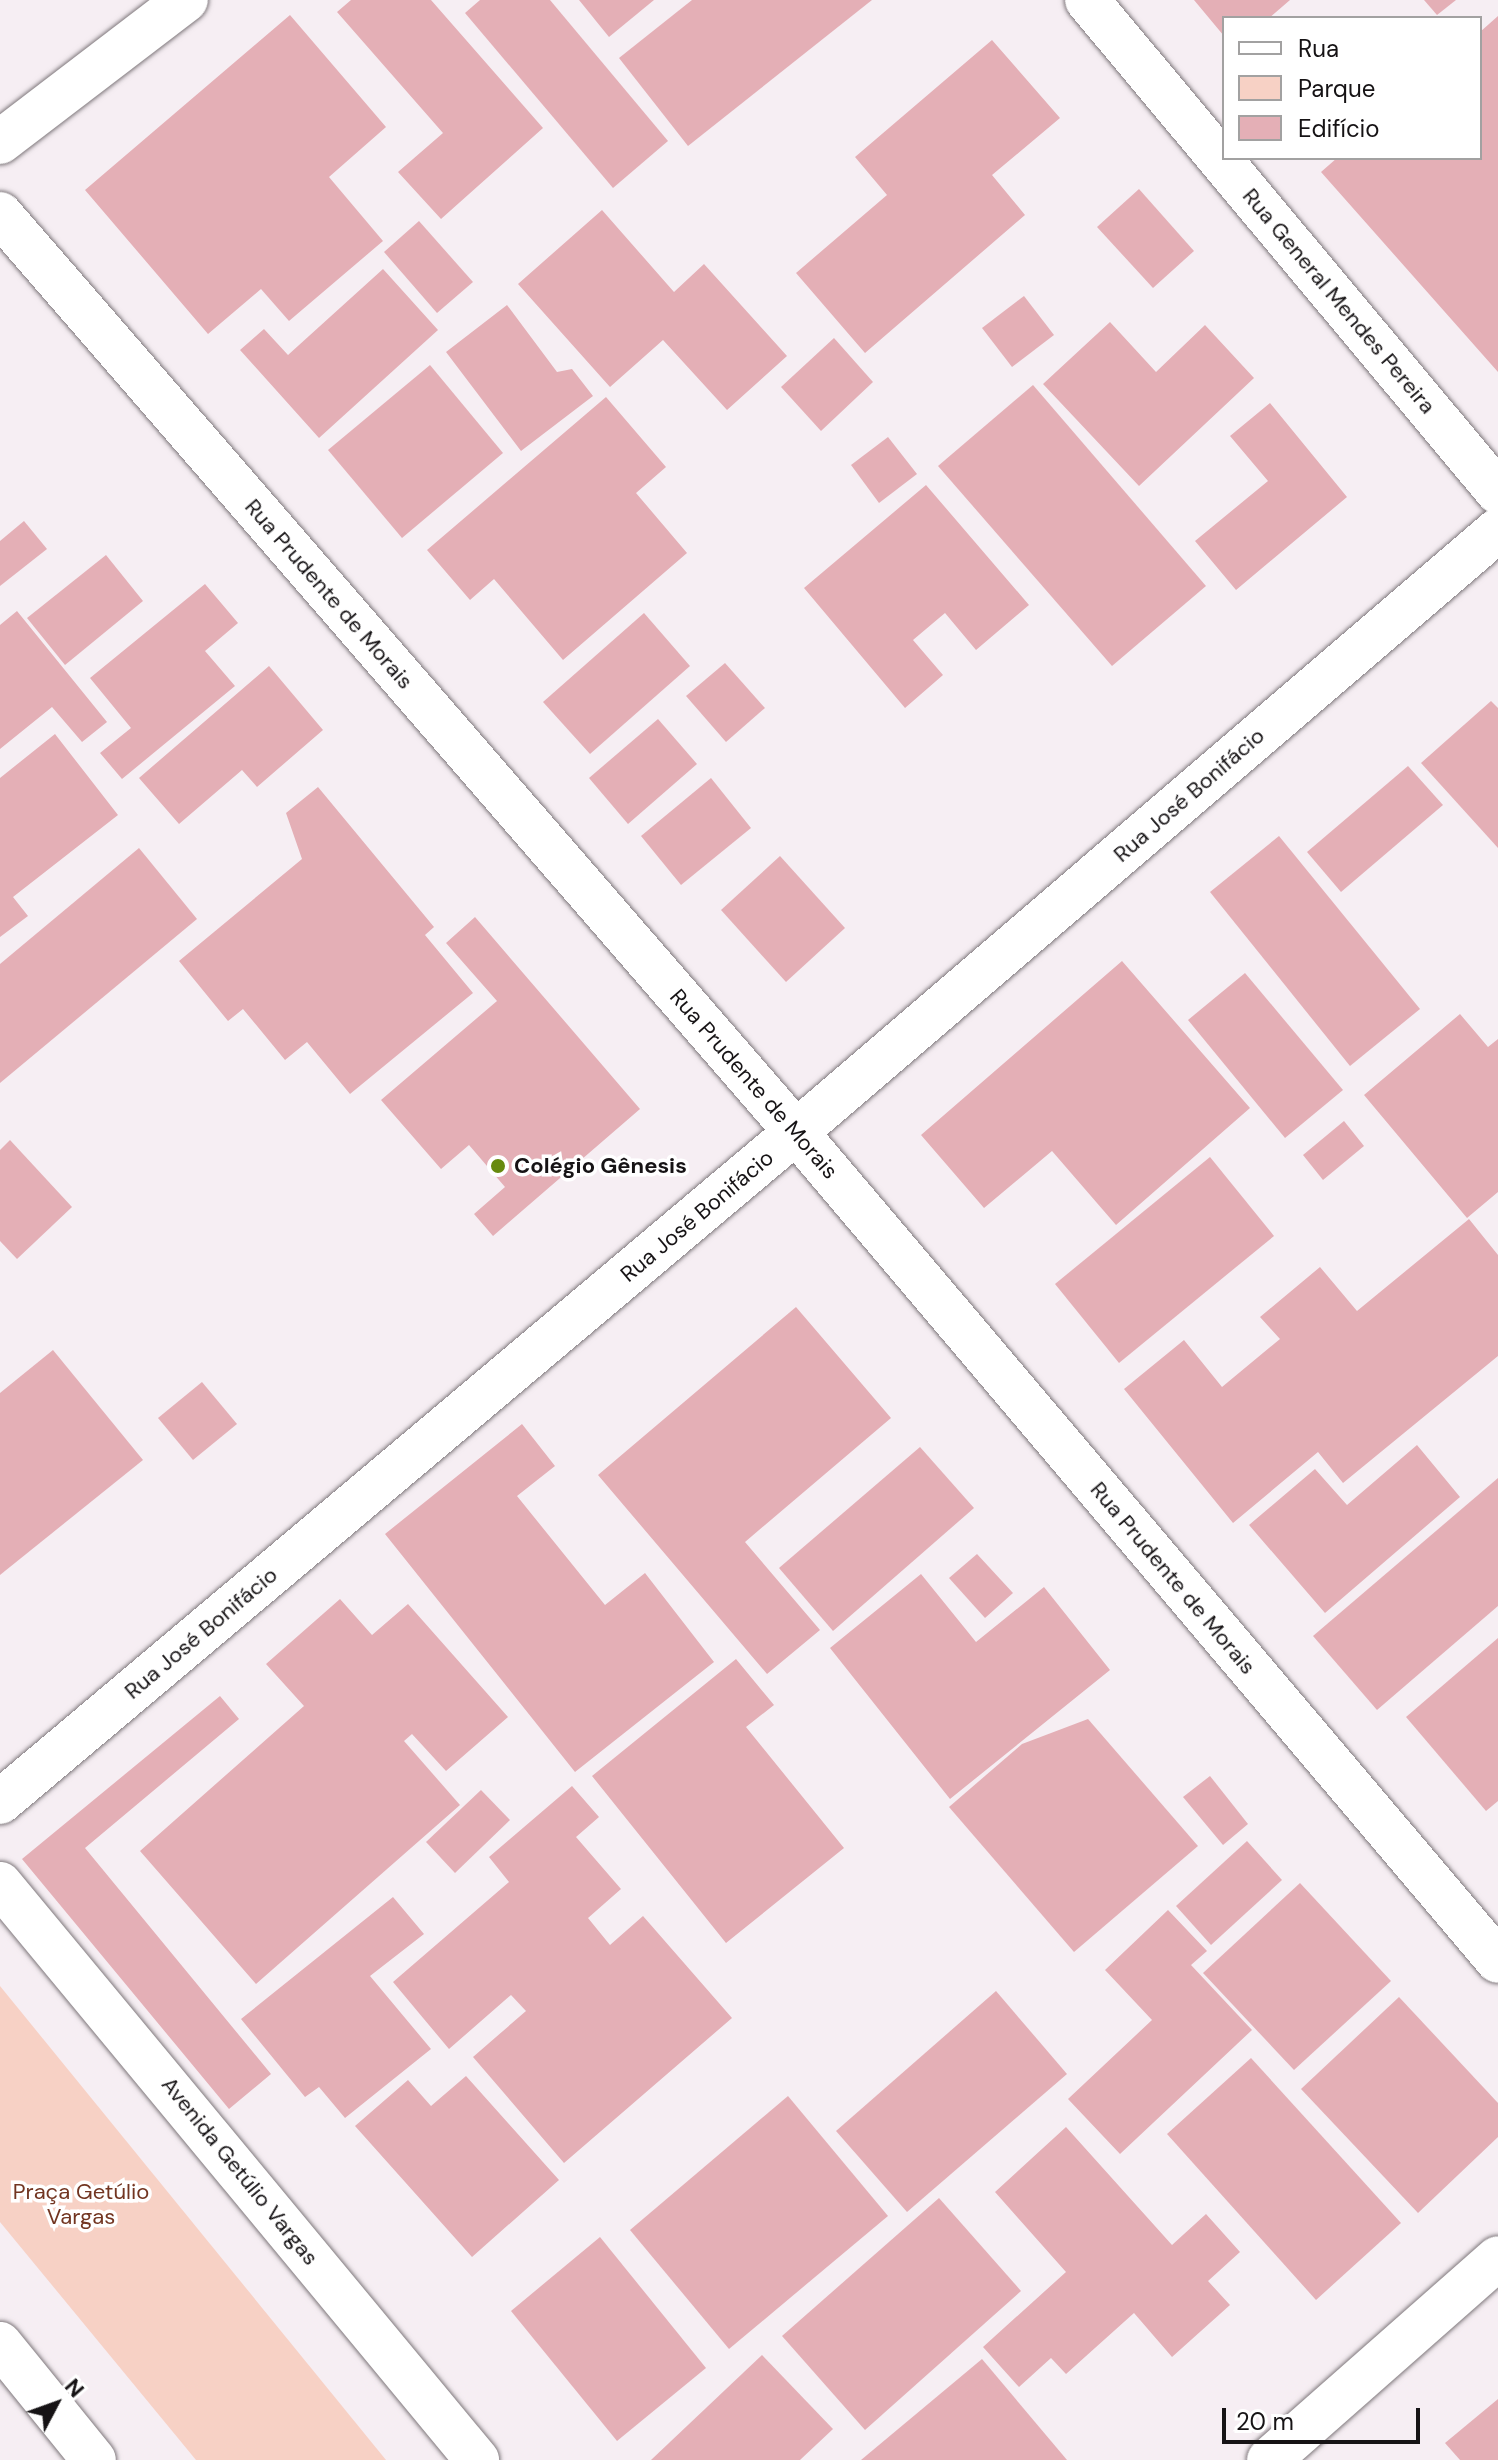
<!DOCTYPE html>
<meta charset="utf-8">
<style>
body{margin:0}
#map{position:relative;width:1498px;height:2460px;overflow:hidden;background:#f6eef3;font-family:"DM Sans",sans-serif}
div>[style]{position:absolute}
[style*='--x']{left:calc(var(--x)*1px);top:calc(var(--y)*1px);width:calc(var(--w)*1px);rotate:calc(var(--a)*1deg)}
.green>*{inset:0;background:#f7d1c5}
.building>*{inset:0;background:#e4afb6}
.roads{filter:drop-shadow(0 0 2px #7f787c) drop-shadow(0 0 2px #7f787c)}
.minor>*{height:44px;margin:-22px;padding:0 22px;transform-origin:22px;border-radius:22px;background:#fff}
.primary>*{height:44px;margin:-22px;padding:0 22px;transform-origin:22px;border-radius:22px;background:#fff}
.dots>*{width:22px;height:22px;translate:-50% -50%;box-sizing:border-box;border:4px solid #fff;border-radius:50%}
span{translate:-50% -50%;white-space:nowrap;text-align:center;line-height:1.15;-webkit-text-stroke:7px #fff;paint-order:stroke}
.street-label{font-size:22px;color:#161315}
.poi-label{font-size:22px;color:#161315;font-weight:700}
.left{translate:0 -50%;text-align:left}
.park-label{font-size:22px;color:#723521}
.legend{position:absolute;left:1222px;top:16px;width:260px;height:144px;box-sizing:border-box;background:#fff;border:2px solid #a2a1a1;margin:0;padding:10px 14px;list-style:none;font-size:24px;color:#161315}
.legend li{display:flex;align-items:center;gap:16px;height:40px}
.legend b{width:40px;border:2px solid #a2a1a1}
.north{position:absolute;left:16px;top:2364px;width:80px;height:80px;-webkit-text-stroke:6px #fff;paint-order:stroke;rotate:49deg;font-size:22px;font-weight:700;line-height:32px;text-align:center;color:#161315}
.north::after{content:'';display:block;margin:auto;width:28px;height:36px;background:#161315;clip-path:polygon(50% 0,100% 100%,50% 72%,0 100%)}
.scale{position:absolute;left:1222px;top:2408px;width:198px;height:36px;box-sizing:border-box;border:4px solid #161315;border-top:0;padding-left:10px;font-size:24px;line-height:28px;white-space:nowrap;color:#161315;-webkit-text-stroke:6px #fff;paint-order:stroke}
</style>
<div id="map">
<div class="green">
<i style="clip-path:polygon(0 1986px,386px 2460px,196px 2460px,0 2222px)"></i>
</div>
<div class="building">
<i style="clip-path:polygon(351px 0,431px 0,543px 128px,441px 219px,398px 172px,443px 133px,337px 12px)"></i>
<i style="clip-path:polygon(480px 0,550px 0,668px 141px,613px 188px,465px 13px)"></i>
<i style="clip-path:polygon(579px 0,654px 0,609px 37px)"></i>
<i style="clip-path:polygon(692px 0,872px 0,688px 146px,619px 58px)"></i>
<i style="clip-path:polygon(1194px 0,1290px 0,1269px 18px,1224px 18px,1224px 36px)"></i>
<i style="clip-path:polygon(1424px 0,1456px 0,1437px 15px)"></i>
<i style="clip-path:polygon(290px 15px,386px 127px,329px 177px,383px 241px,289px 321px,261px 289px,208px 334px,85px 190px)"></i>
<i style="clip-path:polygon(1498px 16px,1498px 372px,1321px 172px,1337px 158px,1480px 158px,1480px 32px)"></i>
<i style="clip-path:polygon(992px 40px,1060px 118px,992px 175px,1025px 215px,865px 353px,796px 273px,887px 195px,855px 157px)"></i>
<i style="clip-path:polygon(1139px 189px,1194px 251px,1153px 288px,1097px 227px)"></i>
<i style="clip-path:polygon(602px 210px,674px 292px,704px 264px,787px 356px,727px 410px,663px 340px,610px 387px,518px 284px)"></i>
<i style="clip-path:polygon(419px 221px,473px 282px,437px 313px,384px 252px)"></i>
<i style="clip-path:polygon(383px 269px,438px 330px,319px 438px,240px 350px,264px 329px,288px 355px)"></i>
<i style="clip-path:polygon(1024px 296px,1054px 335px,1012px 367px,982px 328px)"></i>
<i style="clip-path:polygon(507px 305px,557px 372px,572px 369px,593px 396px,521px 451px,446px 352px)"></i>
<i style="clip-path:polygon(1110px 322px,1156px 372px,1205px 325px,1254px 378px,1139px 486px,1043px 384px)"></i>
<i style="clip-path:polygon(834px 338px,873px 382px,821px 431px,781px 387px)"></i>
<i style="clip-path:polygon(430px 365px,503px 453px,402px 538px,328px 450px)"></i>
<i style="clip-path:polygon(1033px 385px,1206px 586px,1112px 666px,938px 466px)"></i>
<i style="clip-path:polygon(606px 397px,666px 467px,636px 493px,687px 553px,563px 660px,494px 579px,470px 600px,427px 550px)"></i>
<i style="clip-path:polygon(1270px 403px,1347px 497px,1236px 590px,1195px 541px,1268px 481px,1230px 436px)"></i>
<i style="clip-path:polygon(888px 437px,917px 474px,879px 503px,851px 465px)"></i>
<i style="clip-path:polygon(926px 485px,1029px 605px,976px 650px,945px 613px,913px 640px,943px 675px,905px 708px,804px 588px)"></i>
<i style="clip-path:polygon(24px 521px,47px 549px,0 586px,0 541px)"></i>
<i style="clip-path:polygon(106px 555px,143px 601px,65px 665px,27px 618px)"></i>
<i style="clip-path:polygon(205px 584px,238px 623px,205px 651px,235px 686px,122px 779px,100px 753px,131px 728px,90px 678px)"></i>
<i style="clip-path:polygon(17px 611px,107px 722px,82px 742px,52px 707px,0 749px,0 625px)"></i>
<i style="clip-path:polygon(644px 613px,690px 666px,590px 754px,543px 702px)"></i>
<i style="clip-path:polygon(725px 663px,765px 708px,726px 742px,686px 696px)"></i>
<i style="clip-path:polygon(269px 666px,323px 730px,257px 787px,242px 770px,179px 824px,139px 778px)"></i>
<i style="clip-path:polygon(1491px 701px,1498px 708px,1498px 848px,1421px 763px)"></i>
<i style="clip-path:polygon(658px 719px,697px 764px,628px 824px,589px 778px)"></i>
<i style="clip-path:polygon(55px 734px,118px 815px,13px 897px,28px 916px,0 937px,0 778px)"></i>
<i style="clip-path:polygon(1408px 766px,1443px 805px,1341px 892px,1307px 852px)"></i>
<i style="clip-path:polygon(711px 778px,751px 828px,681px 885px,641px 836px)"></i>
<i style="clip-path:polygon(318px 787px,434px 927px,425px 935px,473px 993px,350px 1094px,307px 1042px,285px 1060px,243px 1009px,228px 1021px,179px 961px,302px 859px,286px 813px)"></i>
<i style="clip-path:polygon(1279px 836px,1420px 1009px,1350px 1066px,1210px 892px)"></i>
<i style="clip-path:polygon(139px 848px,197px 919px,0 1083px,0 964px)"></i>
<i style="clip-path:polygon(780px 856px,845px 928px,786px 982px,721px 910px)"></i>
<i style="clip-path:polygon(475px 917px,640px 1109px,493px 1236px,474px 1214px,505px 1187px,469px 1145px,441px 1169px,381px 1100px,497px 1001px,446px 943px)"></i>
<i style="clip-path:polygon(1122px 961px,1250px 1108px,1116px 1225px,1052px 1151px,984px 1208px,921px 1135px)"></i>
<i style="clip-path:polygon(1245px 973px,1343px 1090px,1285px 1138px,1188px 1020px)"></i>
<i style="clip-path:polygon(1460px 1014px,1488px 1047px,1498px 1039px,1498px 1192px,1467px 1218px,1364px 1095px)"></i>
<i style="clip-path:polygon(1344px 1121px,1364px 1146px,1323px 1180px,1303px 1155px)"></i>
<i style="clip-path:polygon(10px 1140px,72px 1207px,17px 1259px,0 1241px,0 1150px)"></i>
<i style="clip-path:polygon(1210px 1157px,1274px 1236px,1119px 1363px,1055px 1284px)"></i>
<i style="clip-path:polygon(1469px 1219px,1498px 1255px,1498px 1356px,1343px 1483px,1318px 1452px,1233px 1523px,1124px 1389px,1184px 1340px,1222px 1387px,1280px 1339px,1260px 1317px,1320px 1267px,1357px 1311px)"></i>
<i style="clip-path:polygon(796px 1307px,891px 1418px,745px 1542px,820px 1630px,767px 1674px,598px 1475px)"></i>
<i style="clip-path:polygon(53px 1350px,143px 1460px,0 1575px,0 1393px)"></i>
<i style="clip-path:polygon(202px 1382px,237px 1424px,193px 1460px,158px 1418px)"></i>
<i style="clip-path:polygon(522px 1424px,555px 1466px,517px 1496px,605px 1605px,645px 1573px,714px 1662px,575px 1772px,385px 1534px)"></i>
<i style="clip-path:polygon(1417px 1445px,1460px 1497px,1325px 1613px,1249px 1525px,1315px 1469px,1347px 1505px)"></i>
<i style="clip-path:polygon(920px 1447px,974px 1508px,833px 1631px,779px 1568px)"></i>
<i style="clip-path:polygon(1498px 1478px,1498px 1606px,1377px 1710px,1313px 1636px)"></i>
<i style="clip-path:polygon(977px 1554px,1013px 1593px,985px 1618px,949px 1578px)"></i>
<i style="clip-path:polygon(921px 1574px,976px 1642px,1044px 1587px,1110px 1670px,950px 1799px,830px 1648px)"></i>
<i style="clip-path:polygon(340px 1599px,372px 1635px,408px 1604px,508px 1717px,446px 1771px,412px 1734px,404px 1741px,460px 1805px,256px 1984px,140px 1851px,304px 1706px,266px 1664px)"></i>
<i style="clip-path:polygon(1498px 1638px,1498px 1801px,1486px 1811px,1406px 1717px)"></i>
<i style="clip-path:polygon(736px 1659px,774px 1705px,746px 1727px,844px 1848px,726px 1943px,592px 1776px)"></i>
<i style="clip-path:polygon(220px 1696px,239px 1719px,85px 1848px,271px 2074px,229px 2109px,22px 1859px)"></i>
<i style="clip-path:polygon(1088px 1719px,1198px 1846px,1074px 1952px,949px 1807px,1022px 1744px)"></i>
<i style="clip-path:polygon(1210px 1776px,1248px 1824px,1223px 1845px,1183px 1797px)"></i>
<i style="clip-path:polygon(572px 1786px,599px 1817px,576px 1837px,621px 1889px,588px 1918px,610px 1945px,643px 1916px,732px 2018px,564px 2163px,473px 2057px,526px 2011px,511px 1995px,449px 2049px,393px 1982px,509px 1882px,489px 1857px)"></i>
<i style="clip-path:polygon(481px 1790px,510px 1820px,455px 1873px,426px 1842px)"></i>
<i style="clip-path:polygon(1247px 1841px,1282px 1880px,1211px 1945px,1176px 1906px)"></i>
<i style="clip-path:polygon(1300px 1883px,1391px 1981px,1294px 2070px,1203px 1973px)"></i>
<i style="clip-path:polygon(393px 1897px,424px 1934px,370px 1976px,431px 2049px,345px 2118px,319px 2087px,305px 2097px,241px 2019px)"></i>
<i style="clip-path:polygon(1168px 1910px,1207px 1951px,1191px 1965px,1252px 2030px,1120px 2154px,1068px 2099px,1152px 2020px,1105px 1970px)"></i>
<i style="clip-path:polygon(996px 1991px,1067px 2074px,907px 2212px,836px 2131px)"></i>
<i style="clip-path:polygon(1399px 1997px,1498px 2103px,1498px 2137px,1418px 2213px,1301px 2089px)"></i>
<i style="clip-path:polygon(1251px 2058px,1401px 2223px,1316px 2300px,1167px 2134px)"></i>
<i style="clip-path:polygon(466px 2076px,559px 2180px,472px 2257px,355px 2126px,408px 2080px,431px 2106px)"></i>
<i style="clip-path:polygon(788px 2096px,888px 2216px,729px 2349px,630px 2230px)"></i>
<i style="clip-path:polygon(1066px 2127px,1172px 2245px,1206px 2214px,1240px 2252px,1208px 2281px,1230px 2305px,1172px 2357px,1134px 2313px,1066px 2374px,1051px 2358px,1019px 2387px,983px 2347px,1066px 2272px,995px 2192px)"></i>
<i style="clip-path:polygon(939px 2198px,1021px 2291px,865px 2430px,782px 2336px)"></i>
<i style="clip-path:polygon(600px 2237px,706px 2368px,617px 2441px,511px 2311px)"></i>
<i style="clip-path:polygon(762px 2355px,833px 2429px,800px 2460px,651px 2460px)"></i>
<i style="clip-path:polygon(982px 2359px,1067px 2460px,861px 2460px)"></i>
<i style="clip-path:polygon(1498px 2399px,1498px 2460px,1460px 2460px,1445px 2443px)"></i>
</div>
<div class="roads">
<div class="minor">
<i style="--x:1087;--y:0;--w:641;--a:50.13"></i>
<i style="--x:0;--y:142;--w:234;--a:-37.4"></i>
<i style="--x:0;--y:214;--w:1215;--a:49.07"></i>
<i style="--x:796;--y:1132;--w:1086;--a:49.74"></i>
<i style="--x:0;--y:1802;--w:1040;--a:-40.09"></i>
<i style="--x:796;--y:1132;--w:925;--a:-40.61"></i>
<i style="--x:1269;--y:2460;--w:305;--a:-41.4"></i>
</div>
<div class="primary">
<i style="--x:0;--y:1884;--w:748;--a:50.37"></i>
<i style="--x:0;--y:2344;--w:149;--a:51"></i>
</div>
</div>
<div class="dots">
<i style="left:498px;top:1166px;background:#678a0f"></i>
</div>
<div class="street-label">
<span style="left:1339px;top:301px;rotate:50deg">Rua General Mendes Pereira</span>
<span style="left:329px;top:594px;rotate:49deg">Rua Prudente de Morais</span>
<span style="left:1189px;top:795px;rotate:-41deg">Rua José Bonifácio</span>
<span style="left:754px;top:1084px;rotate:49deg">Rua Prudente de Morais</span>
<span style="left:697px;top:1216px;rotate:-40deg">Rua José Bonifácio</span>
<span style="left:1173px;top:1578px;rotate:50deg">Rua Prudente de Morais</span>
<span style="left:201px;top:1633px;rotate:-40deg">Rua José Bonifácio</span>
<span style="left:240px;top:2171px;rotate:51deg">Avenida Getúlio Vargas</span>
</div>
<div class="poi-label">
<span class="left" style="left:514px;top:1166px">Colégio Gênesis</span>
</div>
<div class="park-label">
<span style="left:81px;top:2204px">Praça Getúlio<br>Vargas</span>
</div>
<ul class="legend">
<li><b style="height:10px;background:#fff"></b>Rua</li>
<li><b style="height:22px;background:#f7d1c5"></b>Parque</li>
<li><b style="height:22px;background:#e4afb6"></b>Edifício</li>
</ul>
<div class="north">N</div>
<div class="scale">20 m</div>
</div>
